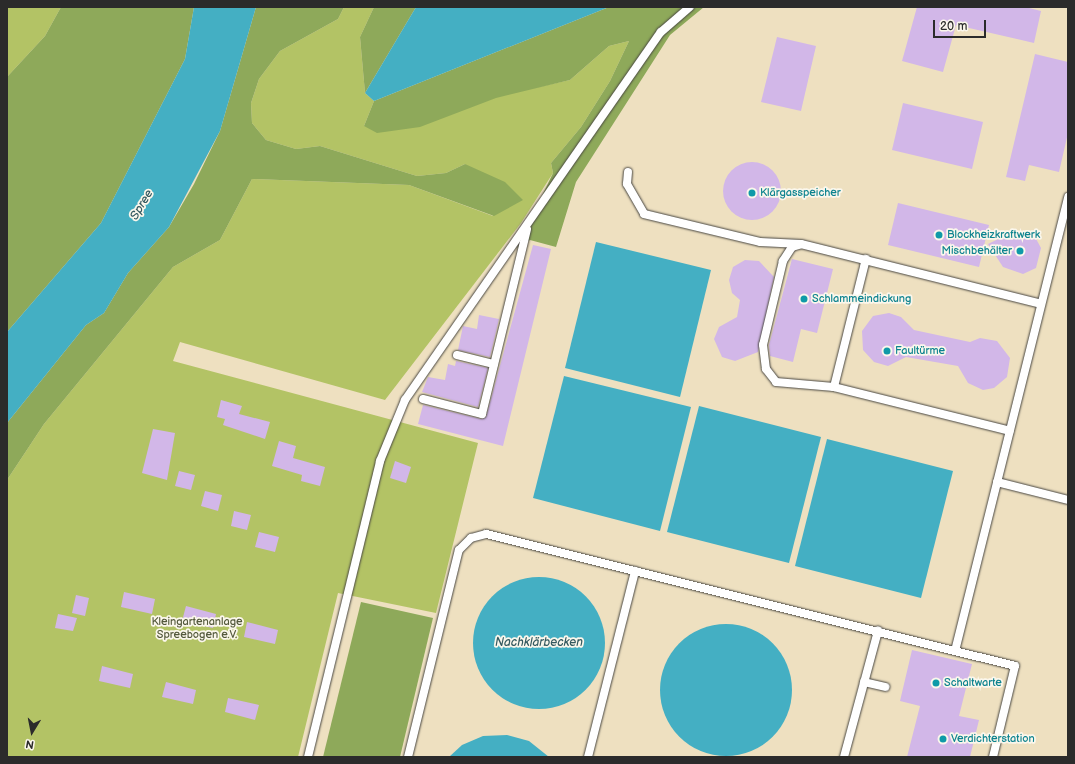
<!DOCTYPE html>
<meta charset="utf-8">
<style>
body{margin:0}
#map{position:relative;width:1075px;height:764px;overflow:hidden;background:#eee0c0;font-family:"Balsamiq Sans",sans-serif}
div>[style]{position:absolute}
[style*='--x']{left:calc(var(--x)*1px);top:calc(var(--y)*1px);width:calc(var(--w)*1px);rotate:calc(var(--a)*1deg)}
.green>*{inset:0;background:#b3c365}
.forest>*{inset:0;background:#8ea95a}
.water>*{inset:0;background:#44afc3}
.round{border-radius:50%}
.building>*{inset:0;background:#d2b7e8}
.roads{filter:drop-shadow(0 0 1px #484641) drop-shadow(0 0 1px #484641)}
.lane>*{height:8px;margin:-4px;padding:0 4px;transform-origin:4px;border-radius:4px;background:#fff}
.dots>*{width:11px;height:11px;translate:-50% -50%;box-sizing:border-box;border:2px solid #fbf7ec;border-radius:50%}
span{translate:-50% -50%;white-space:nowrap;text-align:center;line-height:1.15;-webkit-text-stroke:3.5px #fbf7ec;paint-order:stroke}
.culture-label{font-size:11px;color:#0d838f}
.left{translate:0 -50%;text-align:left}
.right{translate:-100% -50%;text-align:right}
.park-label{font-size:11px;color:#54593c}
.water-label{font-size:12px;color:#345960;font-style:italic}
.frame{position:absolute;inset:0;border:8px solid #2b2b2b;pointer-events:none}
.north{position:absolute;left:12px;top:712px;width:40px;height:40px;-webkit-text-stroke:3px #fbf7ec;paint-order:stroke;rotate:190deg;font-size:11px;font-weight:700;line-height:16px;text-align:center;color:#2b2b2b}
.north::after{content:'';display:block;margin:auto;width:14px;height:18px;background:#2b2b2b;clip-path:polygon(50% 0,100% 100%,50% 72%,0 100%)}
.scale{position:absolute;left:933px;top:20px;width:53px;height:18px;box-sizing:border-box;border:2px solid #2b2b2b;border-top:0;padding-left:5px;font-size:12px;line-height:14px;white-space:nowrap;color:#2b2b2b;-webkit-text-stroke:3px #fbf7ec;paint-order:stroke}
</style>
<div id="map">
<div class="green">
<i style="clip-path:polygon(7px 7px,61px 7px,45px 36px,7px 77px)"></i>
<i style="clip-path:polygon(344px 7px,374px 7px,360px 37px,365px 93px,374px 101px,364px 126px,570px 80px,609px 46px,629px 41px,610px 81px,581px 127px,551px 163px,553px 173px,521px 223px,385px 400px,180px 342px,173px 361px,478px 443px,436px 613px,338px 593px,298px 757px,7px 757px,7px 480px,44px 424px,173px 267px,220px 240px,252px 179px,409px 185px,493px 216px,465px 164px,446px 173px,417px 176px,320px 146px,296px 149px,266px 140px,252px 123px,251px 103px,259px 79px,280px 51px,338px 19px)"></i>
</div>
<div class="forest">
<i style="clip-path:polygon(61px 7px,194px 7px,185px 59px,101px 223px,7px 332px,7px 77px,45px 36px)"></i>
<i style="clip-path:polygon(256px 7px,344px 7px,338px 19px,280px 51px,259px 79px,251px 103px,252px 123px,266px 140px,296px 149px,320px 146px,417px 176px,446px 173px,465px 164px,505px 182px,523px 200px,494px 216px,409px 185px,252px 179px,220px 240px,173px 267px,44px 424px,7px 480px,7px 423px,86px 325px,104px 313px,128px 273px,169px 227px,194px 184px,220px 131px)"></i>
<i style="clip-path:polygon(374px 7px,416px 7px,365px 93px,360px 37px)"></i>
<i style="clip-path:polygon(609px 7px,704px 7px,670px 35px,576px 182px,556px 247px,530px 240px,517px 248px,553px 173px,551px 163px,581px 127px,610px 81px,629px 41px,609px 46px,570px 80px,496px 98px,420px 127px,377px 133px,364px 126px,374px 101px)"></i>
<i style="clip-path:polygon(361px 602px,433px 618px,400px 757px,323px 757px)"></i>
</div>
<div class="water">
<i style="clip-path:polygon(194px 7px,256px 7px,220px 131px,169px 227px,128px 273px,104px 313px,86px 325px,7px 423px,7px 332px,101px 223px,185px 59px)"></i>
<i style="clip-path:polygon(416px 7px,609px 7px,374px 101px,365px 93px)"></i>
<i style="clip-path:polygon(596px 242px,711px 270px,680px 397px,565px 368px)"></i>
<i style="clip-path:polygon(564px 376px,691px 407px,660px 531px,533px 498px)"></i>
<i style="clip-path:polygon(699px 406px,821px 437px,789px 563px,667px 532px)"></i>
<i style="clip-path:polygon(827px 439px,953px 471px,921px 598px,795px 566px)"></i>
<i class="round" style="left:473px;top:577px;width:132px;height:132px"></i>
<i class="round" style="left:660px;top:624px;width:132px;height:132px"></i>
<i style="clip-path:polygon(507px 735px,529px 741px,549px 757px,449px 757px,462px 745px,483px 736px)"></i>
</div>
<div class="building">
<i style="clip-path:polygon(917px 7px,1025px 7px,1041px 11px,1034px 43px,956px 25px,943px 72px,902px 61px)"></i>
<i style="clip-path:polygon(777px 37px,816px 46px,801px 111px,761px 102px)"></i>
<i style="clip-path:polygon(1035px 54px,1068px 62px,1068px 133px,1059px 172px,1029px 165px,1025px 181px,1006px 177px)"></i>
<i style="clip-path:polygon(903px 103px,983px 122px,972px 169px,892px 150px)"></i>
<i class="round" style="left:723px;top:162px;width:58px;height:58px"></i>
<i style="clip-path:polygon(898px 203px,989px 225px,979px 267px,888px 245px)"></i>
<i style="clip-path:polygon(1013px 232px,1034px 235px,1041px 248px,1036px 268px,1023px 274px,1003px 267px,988px 244px)"></i>
<i style="clip-path:polygon(533px 245px,551px 249px,503px 446px,418px 424px,423px 405px,481px 419px,486px 417px)"></i>
<i style="clip-path:polygon(792px 259px,833px 269px,817px 333px,801px 329px,793px 362px,770px 356px,769px 345px)"></i>
<i style="clip-path:polygon(745px 260px,759px 261px,774px 277px,758px 352px,735px 361px,722px 357px,714px 339px,719px 327px,737px 317px,740px 300px,732px 293px,729px 280px,733px 267px)"></i>
<i style="clip-path:polygon(889px 313px,901px 317px,914px 330px,970px 342px,980px 338px,997px 341px,1010px 358px,1007px 377px,994px 388px,983px 390px,968px 383px,958px 366px,906px 357px,888px 366px,874px 362px,863px 350px,862px 331px,873px 316px)"></i>
<i style="clip-path:polygon(479px 315px,499px 319px,490px 357px,458px 350px,463px 326px,477px 329px)"></i>
<i style="clip-path:polygon(456px 361px,488px 368px,478px 407px,422px 392px,428px 377px,445px 380px,448px 364px,455px 366px)"></i>
<i style="clip-path:polygon(221px 400px,242px 406px,239px 414px,270px 422px,265px 439px,223px 425px,225px 419px,217px 417px)"></i>
<i style="clip-path:polygon(153px 429px,175px 433px,167px 480px,142px 473px)"></i>
<i style="clip-path:polygon(279px 441px,296px 446px,293px 458px,325px 467px,320px 486px,301px 481px,302px 475px,272px 466px)"></i>
<i style="clip-path:polygon(395px 461px,411px 467px,406px 483px,390px 478px)"></i>
<i style="clip-path:polygon(179px 471px,195px 475px,191px 490px,175px 486px)"></i>
<i style="clip-path:polygon(205px 491px,222px 495px,218px 511px,201px 506px)"></i>
<i style="clip-path:polygon(234px 511px,251px 515px,247px 530px,231px 526px)"></i>
<i style="clip-path:polygon(259px 532px,279px 537px,275px 552px,255px 547px)"></i>
<i style="clip-path:polygon(124px 592px,155px 599px,152px 614px,121px 607px)"></i>
<i style="clip-path:polygon(76px 595px,89px 598px,85px 616px,72px 613px)"></i>
<i style="clip-path:polygon(186px 606px,216px 614px,213px 628px,182px 621px)"></i>
<i style="clip-path:polygon(58px 614px,77px 618px,73px 631px,55px 628px)"></i>
<i style="clip-path:polygon(247px 622px,278px 630px,275px 644px,244px 637px)"></i>
<i style="clip-path:polygon(912px 650px,972px 664px,959px 716px,979px 720px,970px 757px,907px 757px,920px 706px,900px 701px)"></i>
<i style="clip-path:polygon(102px 666px,133px 674px,130px 688px,99px 681px)"></i>
<i style="clip-path:polygon(166px 682px,196px 690px,193px 704px,162px 697px)"></i>
<i style="clip-path:polygon(228px 698px,259px 705px,255px 720px,225px 712px)"></i>
</div>
<div class="roads">
<div class="lane">
<i style="--x:628;--y:172;--w:12;--a:95"></i>
<i style="--x:627;--y:184;--w:34;--a:60"></i>
<i style="--x:644;--y:214;--w:119;--a:13.6"></i>
<i style="--x:760;--y:242;--w:41;--a:2.8"></i>
<i style="--x:801;--y:244;--w:247;--a:14"></i>
<i style="--x:799;--y:245;--w:7;--a:164"></i>
<i style="--x:792;--y:247;--w:17;--a:123"></i>
<i style="--x:783;--y:261;--w:86;--a:103.4"></i>
<i style="--x:763;--y:345;--w:24;--a:83"></i>
<i style="--x:766;--y:369;--w:16;--a:52"></i>
<i style="--x:776;--y:382;--w:58;--a:4.9"></i>
<i style="--x:834;--y:387;--w:181;--a:14"></i>
<i style="--x:457;--y:355;--w:38;--a:14"></i>
<i style="--x:834;--y:387;--w:132;--a:-76"></i>
<i style="--x:423;--y:399;--w:61;--a:14.3"></i>
<i style="--x:482;--y:414;--w:190;--a:-76.3"></i>
<i style="--x:997;--y:482;--w:73;--a:14.2"></i>
<i style="--x:955;--y:651;--w:468;--a:-76"></i>
<i style="--x:864;--y:682;--w:22;--a:13"></i>
<i style="--x:308;--y:757;--w:305;--a:-76.3"></i>
<i style="--x:380;--y:461;--w:66;--a:-67.7"></i>
<i style="--x:405;--y:400;--w:448;--a:-55.2"></i>
<i style="--x:661;--y:32;--w:38;--a:-41"></i>
<i style="--x:408;--y:757;--w:213;--a:-76.2"></i>
<i style="--x:459;--y:550;--w:17;--a:-45"></i>
<i style="--x:471;--y:538;--w:16;--a:-15"></i>
<i style="--x:486;--y:534;--w:545;--a:14.01"></i>
<i style="--x:1015;--y:666;--w:94;--a:103.6"></i>
<i style="--x:588;--y:757;--w:192;--a:-75.8"></i>
<i style="--x:844;--y:757;--w:131;--a:-74.9"></i>
</div>
</div>
<div class="dots">
<i style="left:752px;top:193px;background:#0f9aa8"></i>
<i style="left:939px;top:235px;background:#0f9aa8"></i>
<i style="left:1020px;top:251px;background:#0f9aa8"></i>
<i style="left:804px;top:299px;background:#0f9aa8"></i>
<i style="left:887px;top:351px;background:#0f9aa8"></i>
<i style="left:936px;top:683px;background:#0f9aa8"></i>
<i style="left:943px;top:739px;background:#0f9aa8"></i>
</div>
<div class="culture-label">
<span class="left" style="left:760px;top:193px">Klärgasspeicher</span>
<span class="left" style="left:947px;top:235px">Blockheizkraftwerk</span>
<span class="right" style="left:1012px;top:251px">Mischbehälter</span>
<span class="left" style="left:812px;top:299px">Schlammeindickung</span>
<span class="left" style="left:895px;top:351px">Faultürme</span>
<span class="left" style="left:944px;top:683px">Schaltwarte</span>
<span class="left" style="left:951px;top:739px">Verdichterstation</span>
</div>
<div class="park-label">
<span style="left:197px;top:629px">Kleingartenanlage<br>Spreebogen e.V.</span>
</div>
<div class="water-label">
<span style="left:142px;top:205px;rotate:-59deg">Spree</span>
<span style="left:539px;top:643px">Nachklärbecken</span>
</div>
<div class="frame"></div>
<div class="north">N</div>
<div class="scale">20 m</div>
</div>
